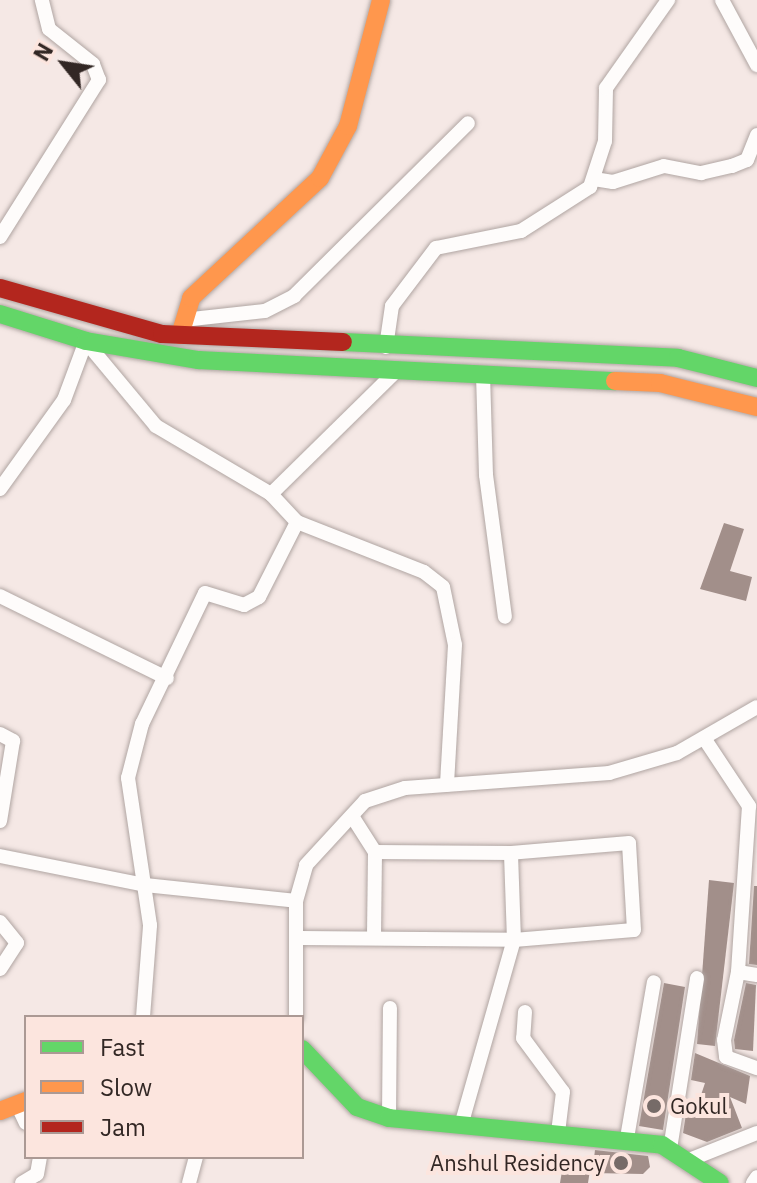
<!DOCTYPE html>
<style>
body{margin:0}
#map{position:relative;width:757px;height:1183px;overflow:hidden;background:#f5e8e5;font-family:"IBM Plex Sans",sans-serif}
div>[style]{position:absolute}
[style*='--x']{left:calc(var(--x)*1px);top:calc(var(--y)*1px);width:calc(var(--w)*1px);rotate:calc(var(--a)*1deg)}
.building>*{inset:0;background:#a28f8a}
.roads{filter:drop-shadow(0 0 2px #b0a5a2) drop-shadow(0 0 2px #b0a5a2)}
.street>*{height:14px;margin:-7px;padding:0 7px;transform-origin:7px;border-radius:7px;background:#fefcfb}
.fast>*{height:18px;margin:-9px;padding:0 9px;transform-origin:9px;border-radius:9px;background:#63d668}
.slow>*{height:18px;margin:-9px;padding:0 9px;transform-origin:9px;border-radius:9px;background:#ff974d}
.jam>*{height:18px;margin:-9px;padding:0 9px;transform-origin:9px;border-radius:9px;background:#b3261e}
.dots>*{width:22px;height:22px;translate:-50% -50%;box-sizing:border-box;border:4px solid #fce5de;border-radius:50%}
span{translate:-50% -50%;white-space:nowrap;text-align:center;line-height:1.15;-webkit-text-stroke:8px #fce5de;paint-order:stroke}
.poi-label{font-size:22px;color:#322724}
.left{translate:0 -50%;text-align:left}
.right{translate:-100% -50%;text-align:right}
.legend{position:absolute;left:24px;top:1015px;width:280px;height:144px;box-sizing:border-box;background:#fce5de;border:2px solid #ab9994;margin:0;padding:10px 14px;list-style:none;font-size:24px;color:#322724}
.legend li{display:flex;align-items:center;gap:16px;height:40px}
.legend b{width:40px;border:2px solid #ab9994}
.north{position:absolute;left:24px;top:24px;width:80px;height:80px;-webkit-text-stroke:6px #fce5de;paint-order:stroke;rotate:300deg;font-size:22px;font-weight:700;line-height:32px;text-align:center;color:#322724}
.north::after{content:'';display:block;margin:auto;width:28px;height:36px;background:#322724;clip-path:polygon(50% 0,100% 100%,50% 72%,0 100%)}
</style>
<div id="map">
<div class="building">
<i style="clip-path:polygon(724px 523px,744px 529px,730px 571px,752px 577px,746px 601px,700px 589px)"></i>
<i style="clip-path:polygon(709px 880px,734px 883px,715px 1046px,697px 1044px)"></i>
<i style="clip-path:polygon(754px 886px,757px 886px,757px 965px,749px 964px)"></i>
<i style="clip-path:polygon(664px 983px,685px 987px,663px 1130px,639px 1126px)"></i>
<i style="clip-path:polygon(746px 983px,756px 985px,753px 1051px,735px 1049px,734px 1040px)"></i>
<i style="clip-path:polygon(695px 1053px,750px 1076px,746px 1104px,730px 1097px,742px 1128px,707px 1142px,683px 1133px,688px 1101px,698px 1104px,705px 1083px,691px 1080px)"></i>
<i style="clip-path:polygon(595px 1150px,648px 1156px,650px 1167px,643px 1174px,592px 1173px)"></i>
<i style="clip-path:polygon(563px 1165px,590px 1170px,588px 1183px,560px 1183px)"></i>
</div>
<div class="roads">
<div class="street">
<i style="--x:722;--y:0;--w:74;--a:61.7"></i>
<i style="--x:594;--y:179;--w:19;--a:9"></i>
<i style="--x:613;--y:182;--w:53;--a:-17.4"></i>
<i style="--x:664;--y:166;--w:38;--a:11"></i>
<i style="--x:701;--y:173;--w:32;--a:-13"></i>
<i style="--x:732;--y:166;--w:16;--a:-22"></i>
<i style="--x:747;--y:160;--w:27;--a:-68"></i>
<i style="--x:0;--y:237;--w:186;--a:-57.8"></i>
<i style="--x:99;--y:80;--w:17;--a:-111"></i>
<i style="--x:93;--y:64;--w:56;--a:-141.5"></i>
<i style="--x:49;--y:29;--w:30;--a:-104"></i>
<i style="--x:183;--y:320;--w:82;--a:-6.3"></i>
<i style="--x:265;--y:311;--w:33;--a:-27"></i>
<i style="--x:294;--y:296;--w:245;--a:-44.8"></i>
<i style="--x:86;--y:342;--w:109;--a:50.2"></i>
<i style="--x:156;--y:426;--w:134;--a:30.6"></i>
<i style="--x:386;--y:347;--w:41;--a:-81.7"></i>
<i style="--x:392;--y:306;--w:73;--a:-52.8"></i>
<i style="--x:436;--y:248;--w:87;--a:-11.3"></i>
<i style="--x:521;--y:231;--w:82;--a:-32.5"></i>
<i style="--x:590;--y:187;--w:48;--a:-71.9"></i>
<i style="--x:605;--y:141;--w:53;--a:-88.9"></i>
<i style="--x:606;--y:88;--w:108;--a:-54.8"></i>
<i style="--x:483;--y:374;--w:101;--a:88.3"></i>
<i style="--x:486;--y:475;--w:143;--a:82.4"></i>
<i style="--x:0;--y:489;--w:110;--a:-54.3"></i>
<i style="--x:64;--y:400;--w:63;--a:-69.6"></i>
<i style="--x:297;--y:522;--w:136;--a:21.5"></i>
<i style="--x:424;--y:572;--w:24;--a:38"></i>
<i style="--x:443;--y:587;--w:59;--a:78.3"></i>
<i style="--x:455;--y:645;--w:140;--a:93.3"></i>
<i style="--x:0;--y:596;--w:186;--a:26.2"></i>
<i style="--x:0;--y:734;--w:15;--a:28"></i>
<i style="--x:13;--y:741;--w:81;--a:99.2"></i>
<i style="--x:704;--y:738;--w:82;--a:56.5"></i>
<i style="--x:749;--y:806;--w:166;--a:93.8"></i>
<i style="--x:738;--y:972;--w:69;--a:101.6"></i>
<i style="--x:724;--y:1040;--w:17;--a:83"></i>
<i style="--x:726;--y:1057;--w:33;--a:20"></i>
<i style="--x:0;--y:856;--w:148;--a:11.3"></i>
<i style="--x:145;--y:885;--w:152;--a:6"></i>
<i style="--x:0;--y:922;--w:27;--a:51"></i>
<i style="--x:17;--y:943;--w:31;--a:123"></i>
<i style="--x:374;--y:935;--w:83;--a:-89.3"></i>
<i style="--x:300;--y:938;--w:214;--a:0.5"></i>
<i style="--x:514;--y:940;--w:120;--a:-4.8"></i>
<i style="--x:634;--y:930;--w:87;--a:-93.3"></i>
<i style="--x:629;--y:843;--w:118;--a:175.2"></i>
<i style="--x:511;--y:853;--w:136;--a:-179.6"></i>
<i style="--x:375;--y:852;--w:43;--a:-122.6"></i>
<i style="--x:738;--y:972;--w:19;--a:9"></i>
<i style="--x:525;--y:1012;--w:26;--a:94"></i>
<i style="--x:523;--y:1038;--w:67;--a:53.5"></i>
<i style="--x:563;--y:1092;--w:41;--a:97"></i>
<i style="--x:143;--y:1017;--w:92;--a:-85.6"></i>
<i style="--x:150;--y:925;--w:149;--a:-98.5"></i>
<i style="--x:128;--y:778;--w:56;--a:-75.5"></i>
<i style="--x:142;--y:724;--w:145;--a:-64.3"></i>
<i style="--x:205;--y:593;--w:41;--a:17.1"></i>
<i style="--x:244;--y:605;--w:17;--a:-28"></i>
<i style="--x:259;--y:597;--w:84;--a:-63.1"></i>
<i style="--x:297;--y:522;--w:38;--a:-133"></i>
<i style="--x:271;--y:494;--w:175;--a:-44.5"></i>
<i style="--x:296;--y:1017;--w:116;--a:-90"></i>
<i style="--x:296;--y:901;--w:37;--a:-74"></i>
<i style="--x:306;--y:865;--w:87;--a:-47.3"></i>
<i style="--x:365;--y:801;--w:42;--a:-18"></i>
<i style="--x:405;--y:788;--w:205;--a:-4.2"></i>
<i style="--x:609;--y:773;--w:71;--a:-16.4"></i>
<i style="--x:677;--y:753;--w:92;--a:-29.9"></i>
<i style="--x:17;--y:1104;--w:21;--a:65"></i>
<i style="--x:389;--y:1118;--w:110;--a:-89.5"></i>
<i style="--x:462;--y:1122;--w:189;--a:-74.1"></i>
<i style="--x:514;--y:940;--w:87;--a:-92"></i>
<i style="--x:627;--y:1138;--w:158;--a:-80.2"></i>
<i style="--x:670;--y:1149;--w:173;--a:-81"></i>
<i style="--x:689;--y:1160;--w:73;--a:-21.7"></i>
<i style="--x:22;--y:1183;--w:17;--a:-31"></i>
<i style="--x:37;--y:1174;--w:17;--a:-80"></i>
<i style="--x:189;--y:1183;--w:27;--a:-75"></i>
<i style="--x:753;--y:1183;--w:7;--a:-56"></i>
</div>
<div class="fast">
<i style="--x:0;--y:314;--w:90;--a:17.4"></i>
<i style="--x:86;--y:341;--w:114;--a:9.6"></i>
<i style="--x:198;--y:360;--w:418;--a:2.9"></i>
<i style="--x:343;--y:342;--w:335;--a:2.7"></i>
<i style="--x:678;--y:358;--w:81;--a:14.2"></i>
<i style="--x:302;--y:1049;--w:80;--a:46.5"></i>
<i style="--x:357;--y:1107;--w:34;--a:19"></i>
<i style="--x:389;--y:1118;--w:274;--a:5.6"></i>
<i style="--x:662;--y:1145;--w:69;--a:33.2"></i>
</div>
<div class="slow">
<i style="--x:180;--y:335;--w:39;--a:-73"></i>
<i style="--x:191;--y:298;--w:176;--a:-42.9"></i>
<i style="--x:320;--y:178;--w:59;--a:-61.7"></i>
<i style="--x:348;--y:126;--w:130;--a:-75.3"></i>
<i style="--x:615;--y:381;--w:45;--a:2.5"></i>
<i style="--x:660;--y:383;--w:100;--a:13.9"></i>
<i style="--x:0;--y:1111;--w:28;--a:-21"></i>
</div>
<div class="jam">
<i style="--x:0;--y:288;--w:168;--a:15.9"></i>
<i style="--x:162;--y:334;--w:181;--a:2.5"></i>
</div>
</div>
<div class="dots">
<i style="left:654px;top:1106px;background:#766b68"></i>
<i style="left:621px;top:1163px;background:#766b68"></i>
</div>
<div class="poi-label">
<span class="left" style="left:670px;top:1106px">Gokul</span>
<span class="right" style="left:605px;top:1163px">Anshul Residency</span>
</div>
<ul class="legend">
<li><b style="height:10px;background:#63d668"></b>Fast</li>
<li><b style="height:10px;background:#ff974d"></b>Slow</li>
<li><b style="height:10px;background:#b3261e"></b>Jam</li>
</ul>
<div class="north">N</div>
</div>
